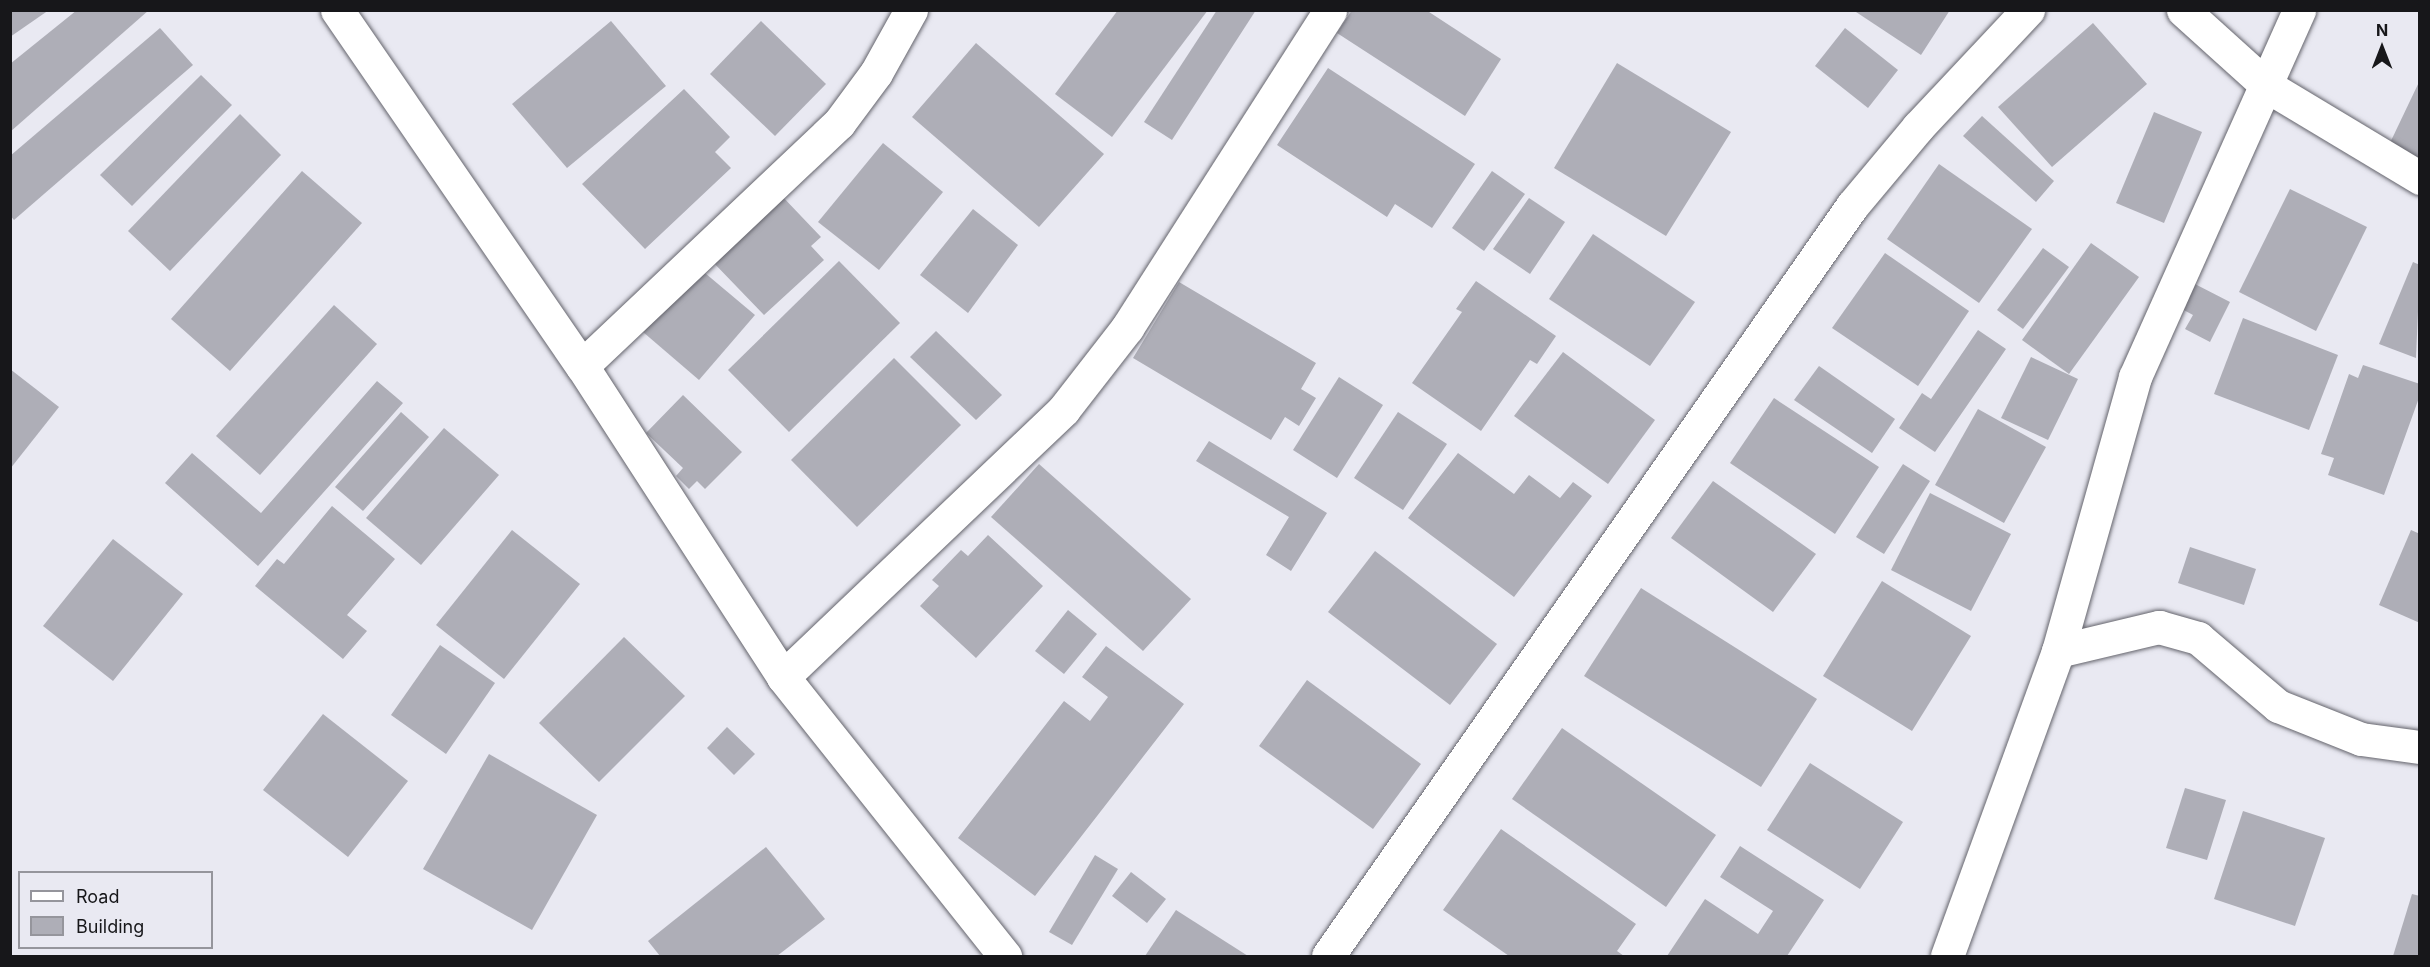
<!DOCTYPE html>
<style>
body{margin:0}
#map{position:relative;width:2430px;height:967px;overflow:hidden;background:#e9e9f2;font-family:Inter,sans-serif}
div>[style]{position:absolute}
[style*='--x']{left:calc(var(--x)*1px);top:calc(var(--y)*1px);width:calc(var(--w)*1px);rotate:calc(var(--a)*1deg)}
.building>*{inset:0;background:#aeaeb7}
.roads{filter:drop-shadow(0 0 2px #64646c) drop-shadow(0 0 2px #64646c)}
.street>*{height:33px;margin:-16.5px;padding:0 16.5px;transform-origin:16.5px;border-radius:16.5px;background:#fff}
span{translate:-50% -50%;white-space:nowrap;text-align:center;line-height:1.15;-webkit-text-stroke:4.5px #e9e9f2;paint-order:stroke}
.frame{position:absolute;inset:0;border:12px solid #17171a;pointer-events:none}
.legend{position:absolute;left:18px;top:871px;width:195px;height:78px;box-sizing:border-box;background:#e9e9f2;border:2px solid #95959c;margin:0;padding:8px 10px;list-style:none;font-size:18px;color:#17171a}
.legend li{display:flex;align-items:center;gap:12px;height:30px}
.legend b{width:30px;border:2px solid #95959c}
.north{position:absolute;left:2352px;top:18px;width:60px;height:60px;-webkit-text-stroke:4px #e9e9f2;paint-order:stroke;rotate:0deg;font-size:16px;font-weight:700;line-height:24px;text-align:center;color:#17171a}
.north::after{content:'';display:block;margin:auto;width:21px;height:27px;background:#17171a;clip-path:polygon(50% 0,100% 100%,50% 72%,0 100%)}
</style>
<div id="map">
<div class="building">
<i style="clip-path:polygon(10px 10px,49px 10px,10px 37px)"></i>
<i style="clip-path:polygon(77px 10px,149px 10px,10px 132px,10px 64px)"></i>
<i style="clip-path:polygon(1118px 10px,1208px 10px,1112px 137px,1055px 94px)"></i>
<i style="clip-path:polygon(1217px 10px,1256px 10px,1172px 140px,1144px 122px)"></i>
<i style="clip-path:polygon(1352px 10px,1426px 10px,1501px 59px,1465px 116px,1337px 33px)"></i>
<i style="clip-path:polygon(1853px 10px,1950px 10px,1921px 55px)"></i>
<i style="clip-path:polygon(611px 21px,666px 86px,567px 168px,512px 104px)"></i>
<i style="clip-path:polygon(761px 21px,826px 84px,775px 136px,710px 74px)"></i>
<i style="clip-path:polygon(2093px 23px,2147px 84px,2052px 167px,1998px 107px)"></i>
<i style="clip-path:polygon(160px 28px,193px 65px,14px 220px,10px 215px,10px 156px)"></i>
<i style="clip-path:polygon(1845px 28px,1898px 70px,1868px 108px,1815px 66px)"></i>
<i style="clip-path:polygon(976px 43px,1104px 154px,1039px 227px,912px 117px)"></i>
<i style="clip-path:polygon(1617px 63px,1731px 132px,1666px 236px,1554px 168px)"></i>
<i style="clip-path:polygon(1328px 68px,1475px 164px,1432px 228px,1395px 204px,1387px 217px,1277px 145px)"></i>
<i style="clip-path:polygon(201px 75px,232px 105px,132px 206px,100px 175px)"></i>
<i style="clip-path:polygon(2420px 80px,2420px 159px,2389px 145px)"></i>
<i style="clip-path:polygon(684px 89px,730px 137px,715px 152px,731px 168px,645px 249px,582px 184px)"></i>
<i style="clip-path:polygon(2154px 112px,2202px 132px,2164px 223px,2116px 203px)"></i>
<i style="clip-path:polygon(240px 114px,281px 155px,170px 271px,128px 231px)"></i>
<i style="clip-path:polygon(1982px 116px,2054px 181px,2036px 202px,1963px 136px)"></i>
<i style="clip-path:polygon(883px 143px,943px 192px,879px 270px,818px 222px)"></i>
<i style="clip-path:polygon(1939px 164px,2032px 229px,1979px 303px,1887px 239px)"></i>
<i style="clip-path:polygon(302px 171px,362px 223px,230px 371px,171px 319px)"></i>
<i style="clip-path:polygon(1492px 171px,1525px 194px,1484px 251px,1452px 228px)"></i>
<i style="clip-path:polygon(2290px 189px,2367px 227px,2316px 331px,2239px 292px)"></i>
<i style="clip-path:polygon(780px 194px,821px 237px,811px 246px,824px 260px,764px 315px,710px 259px)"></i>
<i style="clip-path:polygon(1529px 198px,1565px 222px,1530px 274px,1493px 249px)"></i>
<i style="clip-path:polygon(973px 209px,1018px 245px,968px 313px,920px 275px)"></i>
<i style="clip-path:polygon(1593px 234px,1695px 302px,1650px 366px,1549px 299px)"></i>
<i style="clip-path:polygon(2091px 243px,2139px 277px,2069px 374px,2022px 340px)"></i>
<i style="clip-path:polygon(2043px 248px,2069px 267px,2023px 329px,1997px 310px)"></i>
<i style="clip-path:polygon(1885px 253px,1969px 311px,1918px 386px,1832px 328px)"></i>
<i style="clip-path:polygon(839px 261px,900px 323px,789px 432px,728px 370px)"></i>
<i style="clip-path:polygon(2413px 262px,2420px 265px,2416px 358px,2379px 344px)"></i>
<i style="clip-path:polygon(699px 268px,755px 315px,699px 380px,643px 332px)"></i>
<i style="clip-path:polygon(1476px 281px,1556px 336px,1537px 364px,1530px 360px,1481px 431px,1412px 383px,1462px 312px,1456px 309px)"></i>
<i style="clip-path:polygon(1179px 282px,1316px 363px,1301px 389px,1316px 398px,1299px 426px,1285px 417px,1271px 440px,1133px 358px)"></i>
<i style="clip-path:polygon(2193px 283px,2230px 302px,2210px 342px,2185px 329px,2193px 315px,2180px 308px)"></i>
<i style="clip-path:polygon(334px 305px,377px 344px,260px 475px,216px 436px)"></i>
<i style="clip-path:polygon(2243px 318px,2338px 355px,2309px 430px,2214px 394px)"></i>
<i style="clip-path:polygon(1978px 330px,2006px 349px,1935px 452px,1899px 428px,1922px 393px,1931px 399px)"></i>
<i style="clip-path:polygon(936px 331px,1002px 395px,976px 420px,910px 357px)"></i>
<i style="clip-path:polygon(1563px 352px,1655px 420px,1608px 484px,1514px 416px)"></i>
<i style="clip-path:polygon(2031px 357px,2078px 379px,2048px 440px,2001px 418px)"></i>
<i style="clip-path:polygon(894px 358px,961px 425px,857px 527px,791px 460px)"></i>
<i style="clip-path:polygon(2363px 365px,2420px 384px,2420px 395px,2384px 495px,2328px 475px,2334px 458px,2321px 454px,2349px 374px,2358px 378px)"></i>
<i style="clip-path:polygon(1819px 366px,1895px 419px,1872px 453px,1794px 400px)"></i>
<i style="clip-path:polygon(10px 369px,59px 407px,10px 469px)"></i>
<i style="clip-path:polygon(1339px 377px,1383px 405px,1337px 478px,1293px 450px)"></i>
<i style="clip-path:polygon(377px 381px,403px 403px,258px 566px,165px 483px,192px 453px,261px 513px)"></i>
<i style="clip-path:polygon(683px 395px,742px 452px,705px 489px,697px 481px,689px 489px,676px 476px,683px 468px,646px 433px)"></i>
<i style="clip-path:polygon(1774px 398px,1879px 467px,1835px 534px,1730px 463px)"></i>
<i style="clip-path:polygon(1978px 409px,2046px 447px,2004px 523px,1935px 485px)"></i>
<i style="clip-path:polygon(401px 412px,429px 437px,363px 511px,335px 487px)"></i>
<i style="clip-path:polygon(1398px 412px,1447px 444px,1403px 510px,1354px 478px)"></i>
<i style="clip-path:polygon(444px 428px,499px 475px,421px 565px,366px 518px)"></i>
<i style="clip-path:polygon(1209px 441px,1327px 513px,1291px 571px,1266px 555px,1289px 517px,1196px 461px)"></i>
<i style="clip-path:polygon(1458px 453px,1514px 494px,1529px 475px,1560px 498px,1573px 482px,1592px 496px,1514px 597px,1408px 518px)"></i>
<i style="clip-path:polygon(1039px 464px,1191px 599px,1143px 651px,991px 517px)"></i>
<i style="clip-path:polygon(1903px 464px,1930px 481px,1884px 554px,1856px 537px)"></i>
<i style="clip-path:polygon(1713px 481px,1816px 554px,1773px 612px,1671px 538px)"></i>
<i style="clip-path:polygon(1930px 493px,2011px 534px,1971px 611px,1891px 570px)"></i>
<i style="clip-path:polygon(332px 506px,395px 559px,347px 615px,367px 631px,343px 659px,255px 586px,277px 559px,284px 564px)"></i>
<i style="clip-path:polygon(512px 530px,580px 584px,504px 679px,436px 625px)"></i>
<i style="clip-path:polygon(2411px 530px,2420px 534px,2420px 623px,2379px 605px)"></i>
<i style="clip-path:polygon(988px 535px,1043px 586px,976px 658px,920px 606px,939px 586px,932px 580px,961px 550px,968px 556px)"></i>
<i style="clip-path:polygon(113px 539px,183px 594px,113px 681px,43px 626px)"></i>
<i style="clip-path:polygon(2190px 547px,2256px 569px,2244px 605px,2178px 583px)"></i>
<i style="clip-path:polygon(1375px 551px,1497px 644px,1450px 705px,1328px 612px)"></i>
<i style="clip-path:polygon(1882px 581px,1971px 636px,1912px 731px,1823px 676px)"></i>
<i style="clip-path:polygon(1641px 588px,1817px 699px,1761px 787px,1584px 676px)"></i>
<i style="clip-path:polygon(1068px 610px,1097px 634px,1064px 674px,1035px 651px)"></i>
<i style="clip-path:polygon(624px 637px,685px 696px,599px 782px,539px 723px)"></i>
<i style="clip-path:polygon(440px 645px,495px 683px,446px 754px,391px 715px)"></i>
<i style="clip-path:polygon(1106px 646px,1184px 704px,1035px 896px,958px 838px,1064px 701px,1090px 721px,1108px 697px,1082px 677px)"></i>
<i style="clip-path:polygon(1307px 680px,1421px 764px,1373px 829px,1259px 746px)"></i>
<i style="clip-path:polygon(323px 714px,408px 781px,348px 857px,263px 790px)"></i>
<i style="clip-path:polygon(727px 727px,755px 754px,734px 775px,707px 748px)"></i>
<i style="clip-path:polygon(1562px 728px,1716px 835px,1666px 907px,1512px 799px)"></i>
<i style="clip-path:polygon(489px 754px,597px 815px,532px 930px,423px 869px)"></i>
<i style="clip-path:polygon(1810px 763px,1903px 822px,1860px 889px,1767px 830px)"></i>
<i style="clip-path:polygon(2185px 788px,2226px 800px,2207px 860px,2166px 848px)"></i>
<i style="clip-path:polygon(2243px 811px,2325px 838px,2295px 926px,2214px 899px)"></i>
<i style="clip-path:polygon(1501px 829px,1636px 924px,1617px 951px,1624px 956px,1509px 956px,1443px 910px)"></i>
<i style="clip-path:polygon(1740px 846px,1824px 900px,1787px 956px,1667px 956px,1705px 899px,1758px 934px,1773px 911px,1720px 877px)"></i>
<i style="clip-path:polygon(766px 847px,825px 919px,777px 956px,660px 956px,648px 941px)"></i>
<i style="clip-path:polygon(1095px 855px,1118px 869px,1072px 945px,1049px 932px)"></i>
<i style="clip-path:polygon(1131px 872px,1166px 899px,1147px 923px,1112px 896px)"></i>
<i style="clip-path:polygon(2412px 894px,2420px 896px,2420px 956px,2393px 956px)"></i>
<i style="clip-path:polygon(1176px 910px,1248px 956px,1145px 956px)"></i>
</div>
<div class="roads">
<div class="street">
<i style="--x:337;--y:10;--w:432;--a:55.5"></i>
<i style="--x:582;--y:366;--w:370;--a:57.1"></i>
<i style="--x:783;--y:677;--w:357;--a:51.5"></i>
<i style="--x:2183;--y:10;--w:113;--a:42.1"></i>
<i style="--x:2267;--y:86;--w:179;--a:31"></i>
<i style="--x:582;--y:366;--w:354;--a:-43.4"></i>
<i style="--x:839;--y:123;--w:62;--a:-53.5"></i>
<i style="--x:876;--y:73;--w:72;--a:-60.9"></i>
<i style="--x:2058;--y:651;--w:104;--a:-13.4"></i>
<i style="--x:2159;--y:627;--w:41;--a:15.8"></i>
<i style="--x:2198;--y:638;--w:105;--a:40.4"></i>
<i style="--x:2278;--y:706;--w:89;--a:21.7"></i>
<i style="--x:2361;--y:739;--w:60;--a:7.7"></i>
<i style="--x:783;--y:677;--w:388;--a:-43.6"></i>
<i style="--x:1064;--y:409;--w:103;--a:-52.1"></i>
<i style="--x:1127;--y:328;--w:377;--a:-57.4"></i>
<i style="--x:1328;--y:956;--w:915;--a:-55.06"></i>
<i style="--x:1852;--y:206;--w:103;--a:-50.1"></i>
<i style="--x:1918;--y:127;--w:161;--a:-46.8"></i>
<i style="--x:1947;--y:956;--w:325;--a:-70"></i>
<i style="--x:2058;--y:651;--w:285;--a:-74.3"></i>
<i style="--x:2135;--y:377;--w:402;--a:-65.9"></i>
</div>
</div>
<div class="frame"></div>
<ul class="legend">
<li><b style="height:8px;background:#fff"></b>Road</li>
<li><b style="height:16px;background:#aeaeb7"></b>Building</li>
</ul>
<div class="north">N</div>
</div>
